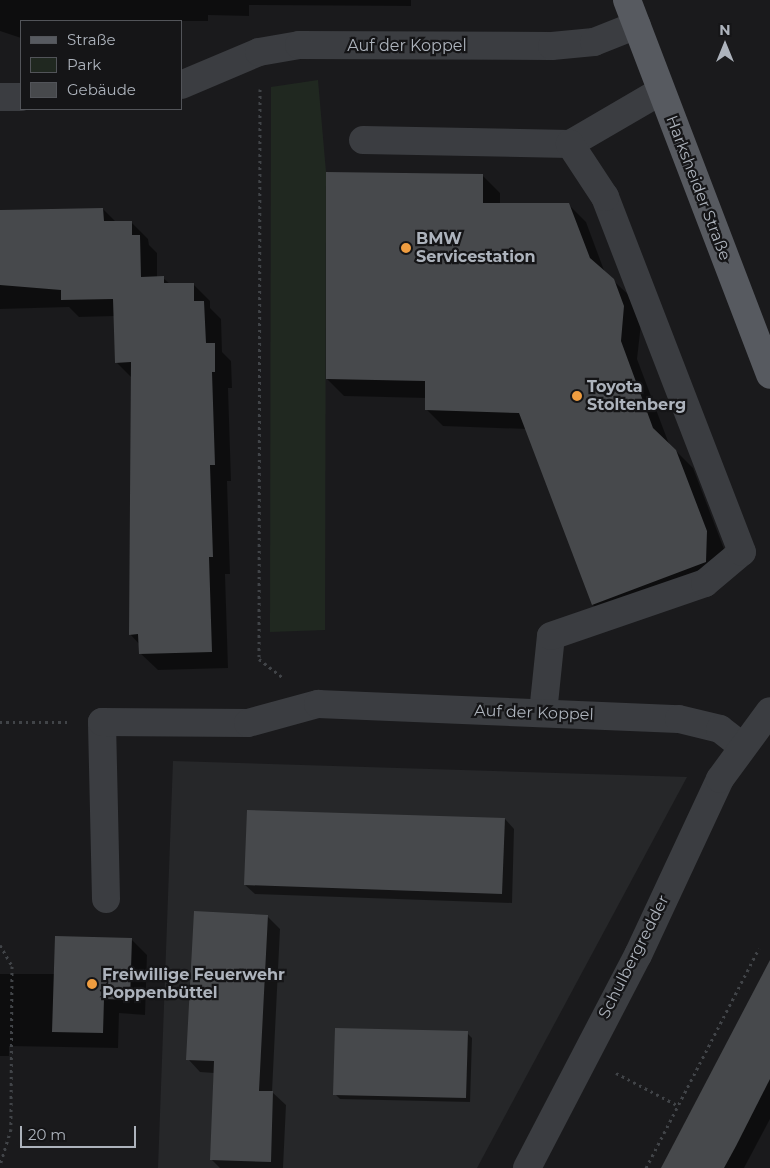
<!DOCTYPE html>
<meta charset="utf-8">
<style>
body{margin:0}
#map{position:relative;width:770px;height:1168px;overflow:hidden;background:#1a1a1c;font-family:Montserrat,sans-serif}
div>[style]{position:absolute}
[style*='--x']{left:calc(var(--x)*1px);top:calc(var(--y)*1px);width:calc(var(--w)*1px);rotate:calc(var(--a)*1deg)}
.built>*{inset:0;background:#262729}
.green>*{inset:0;background:#202820}
.shadow>*{inset:0;background:#0007}
.building>*{inset:0;background:#47494c}
.path>*{height:3px;margin-top:-1.5px;transform-origin:0;background:repeating-linear-gradient(90deg,#414448 0 2.5px,transparent 0 6.5px)}
.minor>*{height:28px;margin:-14px;padding:0 14px;transform-origin:14px;border-radius:14px;background:#3b3d41}
.major>*{height:28px;margin:-14px;padding:0 14px;transform-origin:14px;border-radius:14px;background:#575a60}
.dots>*{width:14px;height:14px;translate:-50% -50%;box-sizing:border-box;border:2px solid #151517;border-radius:50%}
span{translate:-50% -50%;white-space:nowrap;text-align:center;line-height:1.15;-webkit-text-stroke:4.5px #151517;paint-order:stroke}
.street-label{font-size:16px;color:#adb3bc}
.poi-label{font-size:16px;color:#adb3bc;font-weight:700}
.left{translate:0 -50%;text-align:left}
.legend{position:absolute;left:20px;top:20px;width:162px;height:90px;box-sizing:border-box;background:#151517;border:1px solid #525459;margin:0;padding:6px 9px;list-style:none;font-size:15px;color:#adb3bc}
.legend li{display:flex;align-items:center;gap:10px;height:25px}
.legend b{width:25px;border:1px solid #525459}
.north{position:absolute;left:700px;top:20px;width:50px;height:50px;-webkit-text-stroke:4px #151517;paint-order:stroke;rotate:0deg;font-size:14px;font-weight:700;line-height:20px;text-align:center;color:#adb3bc}
.north::after{content:'';display:block;margin:auto;width:18px;height:22px;background:#adb3bc;clip-path:polygon(50% 0,100% 100%,50% 72%,0 100%)}
.scale{position:absolute;left:20px;top:1126px;width:116px;height:22px;box-sizing:border-box;border:2px solid #adb3bc;border-top:0;padding-left:6px;font-size:15px;line-height:18px;white-space:nowrap;color:#adb3bc;-webkit-text-stroke:4px #151517;paint-order:stroke}
</style>
<div id="map">
<div class="built">
<i style="clip-path:polygon(173px 761px,687px 777px,477px 1168px,158px 1168px)"></i>
</div>
<div class="green">
<i style="clip-path:polygon(318px 80px,326px 172px,325px 630px,270px 632px,271px 87px)"></i>
</div>
<div class="shadow">
<i style="clip-path:polygon(0 0,411px 0,411px 6px,249px 5px,249px 16px,208px 15px,208px 21px,21px 21px,21px 38px,0 31px)"></i>
<i style="clip-path:polygon(483px 176px,500px 193px,500px 204px,569px 205px,586px 222px,605px 273px,631px 297px,641px 324px,637px 359px,669px 444px,693px 468px,724px 549px,722px 579px,610px 622px,593px 605px,527px 429px,443px 426px,426px 409px,426px 398px,344px 396px,327px 379px)"></i>
<i style="clip-path:polygon(103px 209px,116px 222px,131px 222px,148px 239px,149px 245px,157px 253px,157px 278px,163px 278px,170px 284px,193px 284px,210px 301px,210px 308px,221px 319px,222px 352px,231px 361px,232px 388px,228px 388px,231px 481px,227px 481px,230px 574px,225px 574px,228px 668px,158px 670px,140px 653px,140px 645px,130px 634px,132px 378px,116px 362px,115px 316px,79px 317px,69px 307px,0 309px,0 210px)"></i>
<i style="clip-path:polygon(505px 819px,514px 829px,512px 903px,255px 894px,245px 885px)"></i>
<i style="clip-path:polygon(267px 916px,280px 929px,272px 1092px,286px 1105px,283px 1168px,220px 1168px,211px 1159px,214px 1073px,200px 1072px,188px 1059px)"></i>
<i style="clip-path:polygon(131px 939px,147px 955px,145px 1015px,119px 1013px,118px 1048px,9px 1046px,9px 1056px,0 1056px,0 974px,55px 974px)"></i>
<i style="clip-path:polygon(770px 962px,770px 1119px,744px 1168px,663px 1168px)"></i>
<i style="clip-path:polygon(467px 1033px,472px 1038px,470px 1102px,340px 1099px,335px 1094px)"></i>
</div>
<div class="building">
<i style="clip-path:polygon(326px 172px,483px 174px,483px 203px,569px 203px,590px 258px,614px 279px,624px 306px,621px 341px,653px 428px,676px 450px,707px 531px,706px 562px,592px 605px,519px 413px,425px 410px,425px 381px,326px 379px)"></i>
<i style="clip-path:polygon(103px 208px,104px 221px,132px 221px,132px 235px,140px 235px,141px 277px,164px 276px,164px 283px,194px 283px,194px 301px,204px 301px,206px 343px,215px 343px,215px 372px,212px 372px,215px 465px,210px 465px,213px 557px,209px 557px,212px 652px,139px 654px,138px 634px,129px 635px,131px 362px,115px 363px,113px 299px,61px 300px,61px 290px,0 285px,0 210px)"></i>
<i style="clip-path:polygon(247px 810px,505px 818px,502px 894px,244px 885px)"></i>
<i style="clip-path:polygon(194px 911px,268px 915px,259px 1091px,273px 1091px,271px 1162px,210px 1160px,214px 1061px,186px 1060px)"></i>
<i style="clip-path:polygon(55px 936px,132px 938px,130px 1000px,104px 999px,103px 1033px,52px 1032px)"></i>
<i style="clip-path:polygon(770px 960px,770px 1079px,736px 1146px,724px 1168px,661px 1168px)"></i>
<i style="clip-path:polygon(335px 1028px,468px 1031px,466px 1098px,333px 1095px)"></i>
</div>
<div class="path">
<i style="--x:260;--y:89;--w:570;--a:90.1"></i>
<i style="--x:259;--y:659;--w:31;--a:38"></i>
<i style="--x:0;--y:722;--w:69;--a:0"></i>
<i style="--x:0;--y:945;--w:24;--a:60"></i>
<i style="--x:12;--y:966;--w:163;--a:90.4"></i>
<i style="--x:11;--y:1129;--w:37;--a:107"></i>
<i style="--x:616;--y:1073;--w:69;--a:27.7"></i>
<i style="--x:646;--y:1168;--w:247;--a:-62.8"></i>
</div>
<div class="minor">
<i style="--x:181;--y:85;--w:85;--a:-22.9"></i>
<i style="--x:259;--y:52;--w:41;--a:-9.9"></i>
<i style="--x:299;--y:45;--w:253;--a:0.2"></i>
<i style="--x:552;--y:46;--w:42;--a:-5.4"></i>
<i style="--x:594;--y:42;--w:46;--a:-21.6"></i>
<i style="--x:0;--y:97;--w:21;--a:0"></i>
<i style="--x:363;--y:140;--w:207;--a:1.1"></i>
<i style="--x:570;--y:144;--w:105;--a:-30.2"></i>
<i style="--x:543;--y:713;--w:77;--a:-84.1"></i>
<i style="--x:551;--y:636;--w:163;--a:-19"></i>
<i style="--x:705;--y:583;--w:48;--a:-40"></i>
<i style="--x:742;--y:552;--w:381;--a:-111.1"></i>
<i style="--x:605;--y:197;--w:64;--a:-123.4"></i>
<i style="--x:106;--y:899;--w:177;--a:-91.3"></i>
<i style="--x:102;--y:722;--w:146;--a:0.4"></i>
<i style="--x:248;--y:723;--w:73;--a:-15.2"></i>
<i style="--x:318;--y:704;--w:361;--a:2.4"></i>
<i style="--x:679;--y:719;--w:42;--a:13.7"></i>
<i style="--x:720;--y:729;--w:29;--a:38"></i>
<i style="--x:527;--y:1168;--w:240;--a:-62.5"></i>
<i style="--x:638;--y:955;--w:194;--a:-65"></i>
<i style="--x:720;--y:779;--w:84;--a:-53.7"></i>
</div>
<div class="major">
<i style="--x:627;--y:0;--w:401;--a:69.1"></i>
</div>
<div class="dots">
<i style="left:406px;top:248px;background:#ef9d40"></i>
<i style="left:577px;top:396px;background:#ef9d40"></i>
<i style="left:92px;top:984px;background:#ef9d40"></i>
</div>
<div class="street-label">
<span style="left:407px;top:46px">Auf der Koppel</span>
<span style="left:698px;top:188px;rotate:69deg">Harksheider Straße</span>
<span style="left:534px;top:713px;rotate:2deg">Auf der Koppel</span>
<span style="left:634px;top:957px;rotate:-63deg">Schulbergredder</span>
</div>
<div class="poi-label">
<span class="left" style="left:416px;top:248px">BMW<br>Servicestation</span>
<span class="left" style="left:587px;top:396px">Toyota<br>Stoltenberg</span>
<span class="left" style="left:102px;top:984px">Freiwillige Feuerwehr<br>Poppenbüttel</span>
</div>
<ul class="legend">
<li><b style="height:6px;background:#575a60"></b>Straße</li>
<li><b style="height:14px;background:#202820"></b>Park</li>
<li><b style="height:14px;background:#47494c"></b>Gebäude</li>
</ul>
<div class="north">N</div>
<div class="scale">20 m</div>
</div>
